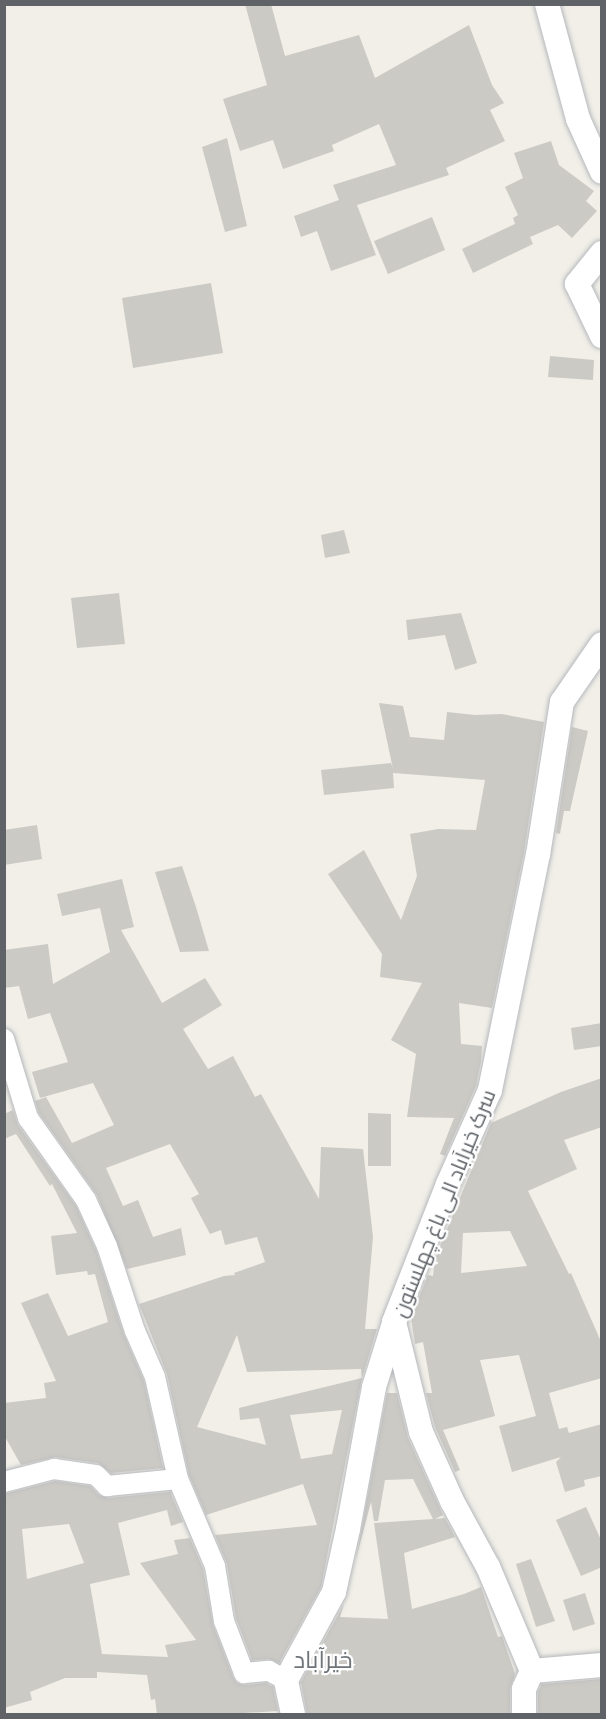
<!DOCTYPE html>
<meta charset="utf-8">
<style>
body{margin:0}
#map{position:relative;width:606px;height:1719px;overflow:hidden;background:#f1efe8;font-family:Commissioner,Cairo,sans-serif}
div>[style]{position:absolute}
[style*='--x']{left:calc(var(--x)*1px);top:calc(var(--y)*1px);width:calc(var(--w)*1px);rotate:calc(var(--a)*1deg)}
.building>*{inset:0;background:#cccac5}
.roads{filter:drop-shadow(0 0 2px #b5b8bc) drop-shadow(0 0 2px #b5b8bc)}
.minor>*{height:20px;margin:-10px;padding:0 10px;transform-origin:10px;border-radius:10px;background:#fff}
.tertiary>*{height:24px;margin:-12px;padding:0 12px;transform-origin:12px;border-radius:12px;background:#fff}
span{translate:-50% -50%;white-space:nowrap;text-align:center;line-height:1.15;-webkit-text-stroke:4.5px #fff;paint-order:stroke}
.street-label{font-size:21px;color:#5f6368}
.quarter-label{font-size:24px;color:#70757a}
.frame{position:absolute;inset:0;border:6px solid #5f6368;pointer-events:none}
</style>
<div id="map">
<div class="building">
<i style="clip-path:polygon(245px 4px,271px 4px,285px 56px,359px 35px,375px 78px,469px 25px,492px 85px,504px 103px,490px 110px,505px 141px,446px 168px,449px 175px,357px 205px,376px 255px,331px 271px,317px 231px,301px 237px,294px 216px,339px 200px,333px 185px,396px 165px,379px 124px,332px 145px,334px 151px,283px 169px,273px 140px,240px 151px,223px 99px,267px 85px)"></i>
<i style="clip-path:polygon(227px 138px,247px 226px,225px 232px,202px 147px)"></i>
<i style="clip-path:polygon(551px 141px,559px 165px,594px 191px,586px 201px,597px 211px,572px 238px,558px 225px,530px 237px,533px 244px,473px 273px,462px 249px,515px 224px,513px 218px,518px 215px,505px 187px,523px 178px,514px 153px)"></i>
<i style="clip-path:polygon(432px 217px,445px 250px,388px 274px,374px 241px)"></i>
<i style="clip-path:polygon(211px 283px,223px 353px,133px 368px,122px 298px)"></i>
<i style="clip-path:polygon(550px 356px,594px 360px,593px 380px,548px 377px)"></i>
<i style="clip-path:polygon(344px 530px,350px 553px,325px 558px,321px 535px)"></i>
<i style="clip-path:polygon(119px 593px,125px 644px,77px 648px,71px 598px)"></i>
<i style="clip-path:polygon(461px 613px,477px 663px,455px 670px,445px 635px,408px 640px,406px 620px)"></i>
<i style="clip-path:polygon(379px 703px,403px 706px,410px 737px,444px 740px,447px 712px,475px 715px,502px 714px,544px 722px,524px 852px,492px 1008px,459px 1003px,461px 1044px,482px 1046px,481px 1061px,476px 1086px,445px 1156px,440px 1154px,454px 1118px,407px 1117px,416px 1054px,391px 1040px,422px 983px,380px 977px,382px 954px,328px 874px,364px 850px,401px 920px,417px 876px,410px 834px,438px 829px,476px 830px,485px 780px,393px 773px,394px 788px,324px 795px,321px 770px,391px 763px,393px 769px)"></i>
<i style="clip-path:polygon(572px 727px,588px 731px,570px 811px,564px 811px,560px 834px,556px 833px)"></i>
<i style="clip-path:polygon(37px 825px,42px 859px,4px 865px,4px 830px)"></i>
<i style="clip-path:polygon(182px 866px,196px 907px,209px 951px,180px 952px,155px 872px)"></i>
<i style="clip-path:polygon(evenodd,122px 879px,134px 927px,121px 930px,162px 1003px,205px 978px,222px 1005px,183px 1029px,208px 1069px,233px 1056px,255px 1097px,261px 1094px,319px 1199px,321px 1147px,363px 1149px,373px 1237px,365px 1329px,377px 1329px,362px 1378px,361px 1369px,247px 1372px,237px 1335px,197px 1427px,266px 1445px,259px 1418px,240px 1420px,239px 1408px,362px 1378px,321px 1587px,279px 1663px,269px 1659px,252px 1660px,236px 1618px,227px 1564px,215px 1535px,317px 1525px,303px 1484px,206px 1515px,189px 1475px,167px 1374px,139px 1304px,224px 1276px,235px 1275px,234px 1273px,265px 1262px,257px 1237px,225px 1245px,221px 1230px,210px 1234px,191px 1198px,199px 1194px,170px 1144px,106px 1168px,123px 1206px,138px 1200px,153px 1237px,181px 1228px,186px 1255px,127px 1269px,97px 1195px,39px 1113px,35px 1101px,46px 1097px,72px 1143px,114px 1125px,93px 1083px,40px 1098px,32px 1072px,68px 1062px,50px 1013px,28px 1019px,19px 986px,4px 988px,4px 950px,48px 944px,53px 984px,110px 952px,100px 908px,62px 916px,57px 894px,122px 879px,342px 1410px,332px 1454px,301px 1459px,290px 1415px,342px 1410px)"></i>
<i style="clip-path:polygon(602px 1023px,602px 1046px,574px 1050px,571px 1028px)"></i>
<i style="clip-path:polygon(evenodd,602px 1078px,602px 1127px,564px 1140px,577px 1169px,528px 1191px,569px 1274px,571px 1273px,602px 1344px,602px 1378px,549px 1393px,559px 1429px,567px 1427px,569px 1433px,602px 1424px,602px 1476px,584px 1480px,585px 1486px,565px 1492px,556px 1462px,561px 1457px,512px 1472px,499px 1426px,536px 1416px,519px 1355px,480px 1360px,495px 1416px,443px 1430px,460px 1470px,455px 1472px,435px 1427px,426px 1393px,432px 1393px,423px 1342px,415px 1344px,411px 1318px,428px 1275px,433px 1276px,435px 1258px,491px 1123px,561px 1092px,602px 1078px,510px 1231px,527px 1266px,461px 1273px,463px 1233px,510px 1231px)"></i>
<i style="clip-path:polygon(13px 1110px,18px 1125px,76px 1206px,96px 1250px,124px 1335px,144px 1381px,163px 1468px,111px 1473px,98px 1463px,55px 1457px,21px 1465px,4px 1435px,4px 1403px,46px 1398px,44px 1383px,56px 1381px,21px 1303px,48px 1293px,68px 1336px,108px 1322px,95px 1274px,88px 1275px,87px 1271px,56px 1275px,51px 1236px,77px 1233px,52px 1184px,50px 1186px,16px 1134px,4px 1139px,4px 1114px)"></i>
<i style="clip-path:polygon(368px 1113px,391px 1114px,391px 1166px,368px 1166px)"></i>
<i style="clip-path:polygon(387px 1393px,397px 1393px,408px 1438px,443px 1515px,435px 1519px,445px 1518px,455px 1537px,404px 1553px,412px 1609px,464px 1594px,481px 1587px,498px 1637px,502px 1636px,515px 1674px,510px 1689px,510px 1714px,307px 1714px,301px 1682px,344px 1604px,340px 1617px,388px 1619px,374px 1523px,433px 1519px,413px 1479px,385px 1480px,378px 1521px,374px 1521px,371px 1502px,356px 1559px)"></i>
<i style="clip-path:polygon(evenodd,55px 1481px,90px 1486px,99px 1495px,108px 1498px,170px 1492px,183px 1522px,171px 1526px,167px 1510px,118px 1523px,130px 1575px,90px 1584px,102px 1654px,168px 1657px,165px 1645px,196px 1640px,140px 1563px,178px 1554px,174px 1540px,190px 1538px,203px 1569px,213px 1625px,233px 1677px,237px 1683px,244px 1685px,266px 1683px,273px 1687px,278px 1711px,228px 1714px,157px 1714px,155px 1699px,151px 1700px,147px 1675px,97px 1672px,97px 1678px,65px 1678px,30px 1692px,32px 1700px,4px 1708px,4px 1494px,55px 1481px,69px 1524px,84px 1563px,27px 1579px,22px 1529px,69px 1524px)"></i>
<i style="clip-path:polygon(586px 1507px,602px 1542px,602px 1567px,581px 1576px,556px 1520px)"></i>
<i style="clip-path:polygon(531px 1559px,555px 1621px,536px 1627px,516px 1564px)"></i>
<i style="clip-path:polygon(585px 1593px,595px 1624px,573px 1631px,563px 1600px)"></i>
<i style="clip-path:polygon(602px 1679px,602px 1714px,538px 1714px,538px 1692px,542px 1684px)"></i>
</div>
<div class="roads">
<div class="minor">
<i style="--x:4;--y:1039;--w:83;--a:73.1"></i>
<i style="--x:28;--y:1118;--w:100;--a:54.7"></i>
<i style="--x:86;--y:1200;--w:51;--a:65.5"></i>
<i style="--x:107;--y:1246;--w:89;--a:71.8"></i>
<i style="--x:135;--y:1331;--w:50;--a:66.5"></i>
<i style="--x:155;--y:1377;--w:105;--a:77.3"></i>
<i style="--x:178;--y:1479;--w:95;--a:67"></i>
<i style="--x:215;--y:1566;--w:56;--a:80.7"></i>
<i style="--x:224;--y:1621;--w:56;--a:69"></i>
<i style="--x:244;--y:1673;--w:25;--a:-5"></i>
<i style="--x:269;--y:1671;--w:19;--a:28"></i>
<i style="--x:4;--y:1482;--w:52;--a:-14.6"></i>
<i style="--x:54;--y:1469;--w:42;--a:8.1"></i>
<i style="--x:96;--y:1475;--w:16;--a:45"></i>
<i style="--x:107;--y:1486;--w:71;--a:-5.6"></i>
</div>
<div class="tertiary">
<i style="--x:547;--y:4;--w:119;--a:74.9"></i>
<i style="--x:578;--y:119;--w:58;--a:65.6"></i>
<i style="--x:602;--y:253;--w:40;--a:129"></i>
<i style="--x:577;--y:284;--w:58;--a:64.3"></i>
<i style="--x:532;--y:1671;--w:70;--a:-4.9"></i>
<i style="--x:293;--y:1714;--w:35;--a:-102"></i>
<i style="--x:286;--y:1680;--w:100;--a:-61.4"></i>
<i style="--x:334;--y:1592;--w:65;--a:-77.5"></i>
<i style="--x:348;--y:1529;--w:144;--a:-79.6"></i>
<i style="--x:374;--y:1387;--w:67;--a:-72.6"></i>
<i style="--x:524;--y:1714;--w:25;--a:-90"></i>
<i style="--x:524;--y:1689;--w:20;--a:-66"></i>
<i style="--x:532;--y:1671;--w:113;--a:-112.9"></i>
<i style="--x:488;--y:1567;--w:75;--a:-118.6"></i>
<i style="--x:452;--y:1501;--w:76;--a:-114.2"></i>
<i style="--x:421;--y:1432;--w:113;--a:-103.8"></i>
<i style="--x:394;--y:1322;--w:148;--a:-68.6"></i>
<i style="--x:448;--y:1184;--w:103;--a:-65.9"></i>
<i style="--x:490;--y:1090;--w:240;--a:-78.5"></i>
<i style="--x:538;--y:855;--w:155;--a:-81.1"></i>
<i style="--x:562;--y:702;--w:70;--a:-55.4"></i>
</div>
</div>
<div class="street-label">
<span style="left:443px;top:1203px;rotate:-68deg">سرک خیرآباد الی باغ چهلستون</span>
</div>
<div class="quarter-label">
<span style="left:323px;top:1659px">خیرآباد</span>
</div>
<div class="frame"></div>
</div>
